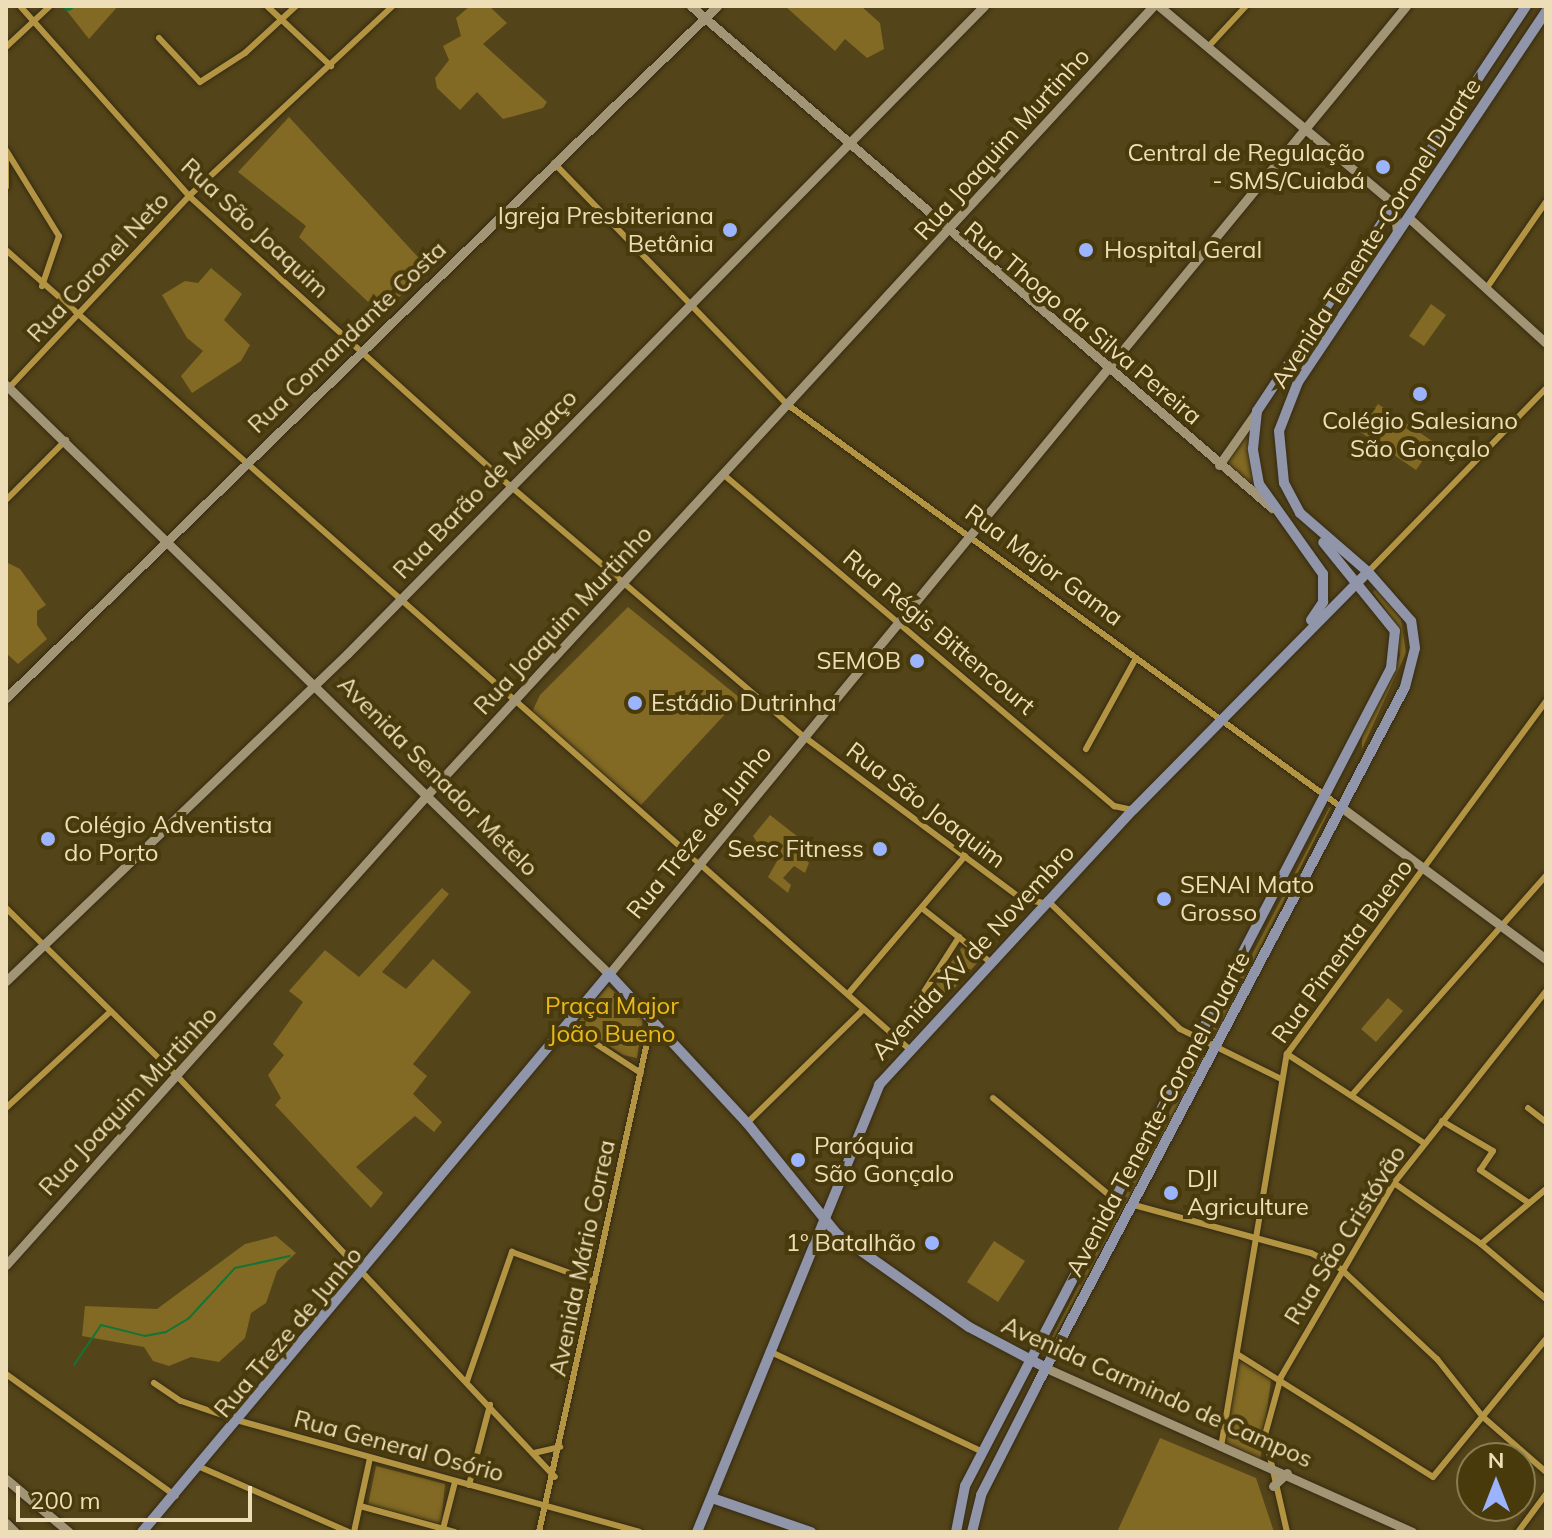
<!DOCTYPE html>
<meta charset="utf-8">
<style>
body{margin:0}
#map{position:relative;width:1552px;height:1538px;overflow:hidden;background:#544419;font-family:Mulish,sans-serif}
div>[style]{position:absolute}
[style*='--x']{left:calc(var(--x)*1px);top:calc(var(--y)*1px);width:calc(var(--w)*1px);rotate:calc(var(--a)*1deg)}
.green>*{inset:0;background:#826924}
.stream>*{height:2px;margin:-1px;padding:0 1px;transform-origin:1px;border-radius:1px;background:#137535}
.canal>*{height:8px;margin:-4px;padding:0 4px;transform-origin:4px;border-radius:4px;background:#137535}
.roads{filter:drop-shadow(0 0 2px #352b12) drop-shadow(0 0 2px #352b12)}
.street>*{height:6px;margin:-3px;padding:0 3px;transform-origin:3px;border-radius:3px;background:#b29442}
.secondary>*{height:9px;margin:-4.5px;padding:0 4.5px;transform-origin:4.5px;border-radius:4.5px;background:#a19575}
.primary>*{height:10px;margin:-5px;padding:0 5px;transform-origin:5px;border-radius:5px;background:#9095a9}
.dots>*{width:22px;height:22px;translate:-50% -50%;box-sizing:border-box;border:4px solid #493a0c;border-radius:50%}
span{translate:-50% -50%;white-space:nowrap;text-align:center;line-height:1.15;-webkit-text-stroke:8px #493a0c;paint-order:stroke}
.street-label{font-size:24px;color:#eddeb7}
.poi-label{font-size:24px;color:#eddeb7}
.right{translate:-100% -50%;text-align:right}
.left{translate:0 -50%;text-align:left}
.park-label{font-size:24px;color:#e9b91a}
.frame{position:absolute;inset:0;border:8px solid #eddeb7;pointer-events:none}
.north{position:absolute;left:1456px;top:1442px;width:80px;height:80px;box-sizing:border-box;background:#493a0c;border:2px solid #8b7c50;border-radius:50%;rotate:0deg;font-size:22px;font-weight:700;line-height:32px;text-align:center;color:#eddeb7}
.north::after{content:'';display:block;margin:auto;width:28px;height:36px;background:#9bb4fd;clip-path:polygon(50% 0,100% 100%,50% 72%,0 100%)}
.scale{position:absolute;left:16px;top:1486px;width:236px;height:36px;box-sizing:border-box;border:4px solid #eddeb7;border-top:0;padding-left:10px;font-size:24px;line-height:28px;white-space:nowrap;color:#eddeb7;-webkit-text-stroke:6px #493a0c;paint-order:stroke}
</style>
<div id="map">
<div class="green">
<i style="clip-path:polygon(63px 6px,118px 6px,89px 39px)"></i>
<i style="clip-path:polygon(470px 6px,489px 6px,507px 23px,483px 44px,547px 102px,543px 108px,503px 119px,477px 92px,460px 110px,437px 88px,435px 78px,449px 60px,443px 46px,461px 36px,456px 18px)"></i>
<i style="clip-path:polygon(785px 6px,861px 6px,880px 23px,884px 49px,867px 58px,845px 39px,835px 51px)"></i>
<i style="clip-path:polygon(289px 117px,429px 269px,381px 314px,299px 237px,306px 226px,238px 172px)"></i>
<i style="clip-path:polygon(211px 268px,242px 294px,224px 320px,250px 345px,241px 361px,192px 393px,181px 376px,203px 351px,187px 338px,162px 295px,185px 281px,198px 283px)"></i>
<i style="clip-path:polygon(1431px 304px,1446px 315px,1424px 346px,1409px 336px)"></i>
<i style="clip-path:polygon(1378px 404px,1435px 443px,1416px 470px,1359px 431px)"></i>
<i style="clip-path:polygon(1245px 434px,1250px 435px,1260px 496px,1223px 464px)"></i>
<i style="clip-path:polygon(6px 562px,20px 569px,46px 605px,37px 611px,37px 625px,47px 639px,18px 664px,6px 653px)"></i>
<i style="clip-path:polygon(1377px 588px,1401px 619px,1406px 653px,1362px 749px,1362px 736px,1400px 656px,1395px 623px,1373px 592px)"></i>
<i style="clip-path:polygon(628px 607px,740px 698px,641px 805px,531px 714px,540px 695px)"></i>
<i style="clip-path:polygon(1331px 807px,1212px 1044px,1206px 1042px,1329px 808px)"></i>
<i style="clip-path:polygon(770px 815px,802px 840px,795px 849px,809px 863px,805px 873px,794px 866px,783px 878px,791px 885px,788px 893px,768px 877px,781px 854px,768px 860px,753px 836px)"></i>
<i style="clip-path:polygon(442px 888px,449px 894px,382px 972px,406px 989px,433px 959px,471px 992px,413px 1064px,427px 1076px,413px 1094px,442px 1122px,434px 1132px,415px 1116px,356px 1167px,383px 1193px,371px 1208px,275px 1105px,281px 1098px,268px 1075px,284px 1055px,273px 1044px,303px 1002px,289px 991px,325px 950px,359px 977px)"></i>
<i style="clip-path:polygon(962px 947px,979px 961px,910px 1037px,908px 1023px)"></i>
<i style="clip-path:polygon(608px 986px,643px 1018px,637px 1058px,623px 1055px,576px 1024px)"></i>
<i style="clip-path:polygon(1388px 998px,1403px 1011px,1376px 1042px,1361px 1029px)"></i>
<i style="clip-path:polygon(1200px 1053px,1205px 1056px,1044px 1357px,1043px 1354px)"></i>
<i style="clip-path:polygon(276px 1236px,296px 1253px,277px 1271px,266px 1303px,251px 1313px,245px 1338px,219px 1362px,191px 1357px,169px 1366px,153px 1361px,144px 1347px,82px 1336px,85px 1306px,157px 1309px,245px 1244px)"></i>
<i style="clip-path:polygon(994px 1241px,1025px 1261px,998px 1302px,967px 1282px)"></i>
<i style="clip-path:polygon(1238px 1359px,1271px 1380px,1260px 1462px,1224px 1446px)"></i>
<i style="clip-path:polygon(1160px 1438px,1256px 1478px,1274px 1532px,1117px 1532px)"></i>
<i style="clip-path:polygon(376px 1466px,445px 1484px,441px 1524px,368px 1505px)"></i>
</div>
<div class="stream">
<i style="--x:74;--y:1365;--w:48;--a:-56"></i>
<i style="--x:101;--y:1325;--w:45;--a:14"></i>
<i style="--x:145;--y:1336;--w:21;--a:-11"></i>
<i style="--x:166;--y:1332;--w:27;--a:-31"></i>
<i style="--x:189;--y:1318;--w:68;--a:-47.4"></i>
<i style="--x:235;--y:1268;--w:56;--a:-12.3"></i>
</div>
<div class="canal">
<i style="--x:68;--y:7;--w:2;--a:-27"></i>
</div>
<div class="roads">
<div class="street">
<i style="--x:20;--y:6;--w:254;--a:48.3"></i>
<i style="--x:189;--y:196;--w:431;--a:42.1"></i>
<i style="--x:509;--y:485;--w:387;--a:40.5"></i>
<i style="--x:803;--y:736;--w:271;--a:36.7"></i>
<i style="--x:1020;--y:898;--w:25;--a:12"></i>
<i style="--x:267;--y:6;--w:88;--a:43.2"></i>
<i style="--x:159;--y:38;--w:60;--a:47"></i>
<i style="--x:200;--y:82;--w:54;--a:-32.8"></i>
<i style="--x:245;--y:53;--w:69;--a:-42.7"></i>
<i style="--x:6;--y:47;--w:60;--a:-43"></i>
<i style="--x:1208;--y:47;--w:56;--a:-47.2"></i>
<i style="--x:6;--y:150;--w:101;--a:58.4"></i>
<i style="--x:59;--y:236;--w:53;--a:108.8"></i>
<i style="--x:6;--y:155;--w:32;--a:90"></i>
<i style="--x:554;--y:163;--w:337;--a:46"></i>
<i style="--x:788;--y:405;--w:684;--a:36.02"></i>
<i style="--x:6;--y:250;--w:1204;--a:41.5"></i>
<i style="--x:1488;--y:286;--w:102;--a:-55.4"></i>
<i style="--x:6;--y:391;--w:267;--a:-46.8"></i>
<i style="--x:189;--y:196;--w:279;--a:-43"></i>
<i style="--x:724;--y:475;--w:512;--a:40.32"></i>
<i style="--x:1114;--y:806;--w:19;--a:12"></i>
<i style="--x:6;--y:500;--w:85;--a:-45"></i>
<i style="--x:1368;--y:572;--w:256;--a:-45.9"></i>
<i style="--x:1086;--y:749;--w:104;--a:-61.2"></i>
<i style="--x:1047;--y:900;--w:185;--a:44.1"></i>
<i style="--x:1180;--y:1029;--w:113;--a:26.3"></i>
<i style="--x:6;--y:908;--w:243;--a:44.5"></i>
<i style="--x:179;--y:1078;--w:548;--a:46.7"></i>
<i style="--x:923;--y:909;--w:85;--a:38.3"></i>
<i style="--x:848;--y:994;--w:181;--a:-49.7"></i>
<i style="--x:567;--y:1025;--w:88;--a:33"></i>
<i style="--x:895;--y:1037;--w:119;--a:-57.4"></i>
<i style="--x:1287;--y:1054;--w:163;--a:33"></i>
<i style="--x:1352;--y:1095;--w:293;--a:-48.5"></i>
<i style="--x:993;--y:1098;--w:159;--a:39.9"></i>
<i style="--x:6;--y:1108;--w:142;--a:-42.7"></i>
<i style="--x:1528;--y:1108;--w:23;--a:38"></i>
<i style="--x:1442;--y:1121;--w:59;--a:30.5"></i>
<i style="--x:1493;--y:1151;--w:23;--a:124"></i>
<i style="--x:1480;--y:1170;--w:59;--a:34"></i>
<i style="--x:747;--y:1123;--w:163;--a:-44.3"></i>
<i style="--x:1394;--y:1183;--w:106;--a:35"></i>
<i style="--x:1481;--y:1244;--w:85;--a:40.2"></i>
<i style="--x:1134;--y:1205;--w:183;--a:15.2"></i>
<i style="--x:1311;--y:1253;--w:34;--a:28"></i>
<i style="--x:1341;--y:1269;--w:132;--a:43.2"></i>
<i style="--x:1437;--y:1359;--w:74;--a:51.6"></i>
<i style="--x:1483;--y:1417;--w:84;--a:41.1"></i>
<i style="--x:1481;--y:1244;--w:85;--a:-40.2"></i>
<i style="--x:769;--y:1351;--w:237;--a:25.3"></i>
<i style="--x:1237;--y:1354;--w:231;--a:32.1"></i>
<i style="--x:1433;--y:1477;--w:178;--a:-50.7"></i>
<i style="--x:6;--y:1374;--w:209;--a:35.7"></i>
<i style="--x:467;--y:1381;--w:137;--a:-70.8"></i>
<i style="--x:512;--y:1252;--w:88;--a:19.9"></i>
<i style="--x:154;--y:1383;--w:32;--a:34"></i>
<i style="--x:181;--y:1401;--w:62;--a:18.7"></i>
<i style="--x:240;--y:1421;--w:414;--a:15.5"></i>
<i style="--x:1221;--y:1447;--w:399;--a:-80.5"></i>
<i style="--x:1287;--y:1054;--w:438;--a:-53.7"></i>
<i style="--x:534;--y:1453;--w:27;--a:-13"></i>
<i style="--x:200;--y:1467;--w:163;--a:23.6"></i>
<i style="--x:469;--y:1485;--w:83;--a:-75.3"></i>
<i style="--x:360;--y:1506;--w:98;--a:15.3"></i>
<i style="--x:443;--y:1529;--w:49;--a:-75.7"></i>
<i style="--x:354;--y:1532;--w:76;--a:-77.8"></i>
<i style="--x:539;--y:1532;--w:524;--a:-77.55"></i>
<i style="--x:1287;--y:1532;--w:99;--a:-102.8"></i>
<i style="--x:1265;--y:1435;--w:60;--a:-74.6"></i>
<i style="--x:1281;--y:1377;--w:225;--a:-59.8"></i>
<i style="--x:1394;--y:1183;--w:245;--a:-51.6"></i>
<i style="--x:1518;--y:1532;--w:47;--a:-53.6"></i>
</div>
<div class="secondary">
<i style="--x:691;--y:6;--w:768;--a:40.83"></i>
<i style="--x:1159;--y:6;--w:307;--a:40.1"></i>
<i style="--x:1394;--y:204;--w:27;--a:84"></i>
<i style="--x:1409;--y:218;--w:185;--a:42.4"></i>
<i style="--x:6;--y:385;--w:843;--a:44.33"></i>
<i style="--x:609;--y:974;--w:1254;--a:-50.53"></i>
<i style="--x:1219;--y:465;--w:66;--a:-54.9"></i>
<i style="--x:6;--y:698;--w:992;--a:-44.22"></i>
<i style="--x:1341;--y:807;--w:255;--a:36.6"></i>
<i style="--x:6;--y:981;--w:472;--a:-43.8"></i>
<i style="--x:347;--y:654;--w:909;--a:-45.49"></i>
<i style="--x:6;--y:1265;--w:632;--a:-48.14"></i>
<i style="--x:428;--y:794;--w:1071;--a:-47.38"></i>
<i style="--x:1046;--y:1368;--w:401;--a:24.1"></i>
<i style="--x:6;--y:1479;--w:82;--a:40.1"></i>
<i style="--x:1273;--y:1486;--w:19;--a:-43"></i>
<i style="--x:6;--y:1523;--w:13;--a:45"></i>
</div>
<div class="primary">
<i style="--x:1311;--y:620;--w:22;--a:-56"></i>
<i style="--x:1323;--y:602;--w:28;--a:-90"></i>
<i style="--x:1323;--y:574;--w:110;--a:-125.4"></i>
<i style="--x:1259;--y:484;--w:36;--a:-100"></i>
<i style="--x:1253;--y:449;--w:38;--a:-84"></i>
<i style="--x:1257;--y:411;--w:486;--a:-56.4"></i>
<i style="--x:712;--y:1498;--w:105;--a:19"></i>
<i style="--x:142;--y:1532;--w:728;--a:-50.07"></i>
<i style="--x:609;--y:974;--w:203;--a:47.2"></i>
<i style="--x:747;--y:1123;--w:143;--a:51"></i>
<i style="--x:837;--y:1234;--w:161;--a:35.2"></i>
<i style="--x:969;--y:1327;--w:87;--a:28"></i>
<i style="--x:697;--y:1532;--w:483;--a:-67.8"></i>
<i style="--x:879;--y:1085;--w:374;--a:-47.3"></i>
<i style="--x:1133;--y:810;--w:334;--a:-45.4"></i>
<i style="--x:956;--y:1532;--w:47;--a:-78.9"></i>
<i style="--x:965;--y:1486;--w:922;--a:-62.49"></i>
<i style="--x:1391;--y:668;--w:37;--a:-84"></i>
<i style="--x:1395;--y:631;--w:114;--a:-129"></i>
<i style="--x:972;--y:1532;--w:38;--a:-76"></i>
<i style="--x:981;--y:1495;--w:123;--a:-63"></i>
<i style="--x:1037;--y:1385;--w:789;--a:-62.2"></i>
<i style="--x:1405;--y:687;--w:40;--a:-75.6"></i>
<i style="--x:1415;--y:648;--w:27;--a:-98"></i>
<i style="--x:1411;--y:621;--w:65;--a:-131.3"></i>
<i style="--x:1368;--y:572;--w:90;--a:-139.1"></i>
<i style="--x:1300;--y:513;--w:34;--a:-118"></i>
<i style="--x:1284;--y:483;--w:52;--a:-95.5"></i>
<i style="--x:1279;--y:431;--w:53;--a:-68.8"></i>
<i style="--x:1298;--y:382;--w:445;--a:-56.2"></i>
</div>
</div>
<div class="dots">
<i style="left:1383px;top:167px;background:#9bb4fd"></i>
<i style="left:730px;top:230px;background:#9bb4fd"></i>
<i style="left:1086px;top:250px;background:#9bb4fd"></i>
<i style="left:1420px;top:394px;background:#9bb4fd"></i>
<i style="left:917px;top:661px;background:#9bb4fd"></i>
<i style="left:635px;top:703px;background:#9bb4fd"></i>
<i style="left:48px;top:839px;background:#9bb4fd"></i>
<i style="left:880px;top:849px;background:#9bb4fd"></i>
<i style="left:1164px;top:899px;background:#9bb4fd"></i>
<i style="left:798px;top:1160px;background:#9bb4fd"></i>
<i style="left:1171px;top:1193px;background:#9bb4fd"></i>
<i style="left:932px;top:1243px;background:#9bb4fd"></i>
</div>
<div class="street-label">
<span style="left:1002px;top:144px;rotate:-48deg">Rua Joaquim Murtinho</span>
<span style="left:255px;top:228px;rotate:43deg">Rua São Joaquim</span>
<span style="left:1376px;top:233px;rotate:-57deg">Avenida Tenente-Coronel Duarte</span>
<span style="left:98px;top:267px;rotate:-47deg">Rua Coronel Neto</span>
<span style="left:1083px;top:323px;rotate:40deg">Rua Thogo da Silva Pereira</span>
<span style="left:347px;top:337px;rotate:-44deg">Rua Comandante Costa</span>
<span style="left:485px;top:484px;rotate:-46deg">Rua Barão de Melgaço</span>
<span style="left:1044px;top:565px;rotate:36deg">Rua Major Gama</span>
<span style="left:563px;top:620px;rotate:-47deg">Rua Joaquim Murtinho</span>
<span style="left:939px;top:632px;rotate:40deg">Rua Régis Bittencourt</span>
<span style="left:438px;top:776px;rotate:45deg">Avenida Senador Metelo</span>
<span style="left:926px;top:805px;rotate:37deg">Rua São Joaquim</span>
<span style="left:699px;top:832px;rotate:-51deg">Rua Treze de Junho</span>
<span style="left:1342px;top:951px;rotate:-54deg">Rua Pimenta Bueno</span>
<span style="left:973px;top:952px;rotate:-47deg">Avenida XV de Novembro</span>
<span style="left:128px;top:1101px;rotate:-47deg">Rua Joaquim Murtinho</span>
<span style="left:1158px;top:1114px;rotate:-62deg">Avenida Tenente-Coronel Duarte</span>
<span style="left:1345px;top:1235px;rotate:-58deg">Rua São Cristóvão</span>
<span style="left:582px;top:1258px;rotate:-78deg">Avenida Mário Correa</span>
<span style="left:288px;top:1332px;rotate:-50deg">Rua Treze de Junho</span>
<span style="left:1157px;top:1392px;rotate:24deg">Avenida Carmindo de Campos</span>
<span style="left:399px;top:1446px;rotate:15deg">Rua General Osório</span>
</div>
<div class="poi-label">
<span class="right" style="left:1365px;top:167px">Central de Regulação<br>- SMS/Cuiabá</span>
<span class="right" style="left:714px;top:230px">Igreja Presbiteriana<br>Betânia</span>
<span class="left" style="left:1104px;top:250px">Hospital Geral</span>
<span style="left:1420px;top:435px">Colégio Salesiano<br>São Gonçalo</span>
<span class="right" style="left:901px;top:661px">SEMOB</span>
<span class="left" style="left:651px;top:703px">Estádio Dutrinha</span>
<span class="left" style="left:64px;top:839px">Colégio Adventista<br>do Porto</span>
<span class="right" style="left:864px;top:849px">Sesc Fitness</span>
<span class="left" style="left:1180px;top:899px">SENAI Mato<br>Grosso</span>
<span class="left" style="left:814px;top:1160px">Paróquia<br>São Gonçalo</span>
<span class="left" style="left:1187px;top:1193px">DJI<br>Agriculture</span>
<span class="right" style="left:916px;top:1243px">1º Batalhão</span>
</div>
<div class="park-label">
<span style="left:612px;top:1020px">Praça Major<br>João Bueno</span>
</div>
<div class="frame"></div>
<div class="north">N</div>
<div class="scale">200 m</div>
</div>
